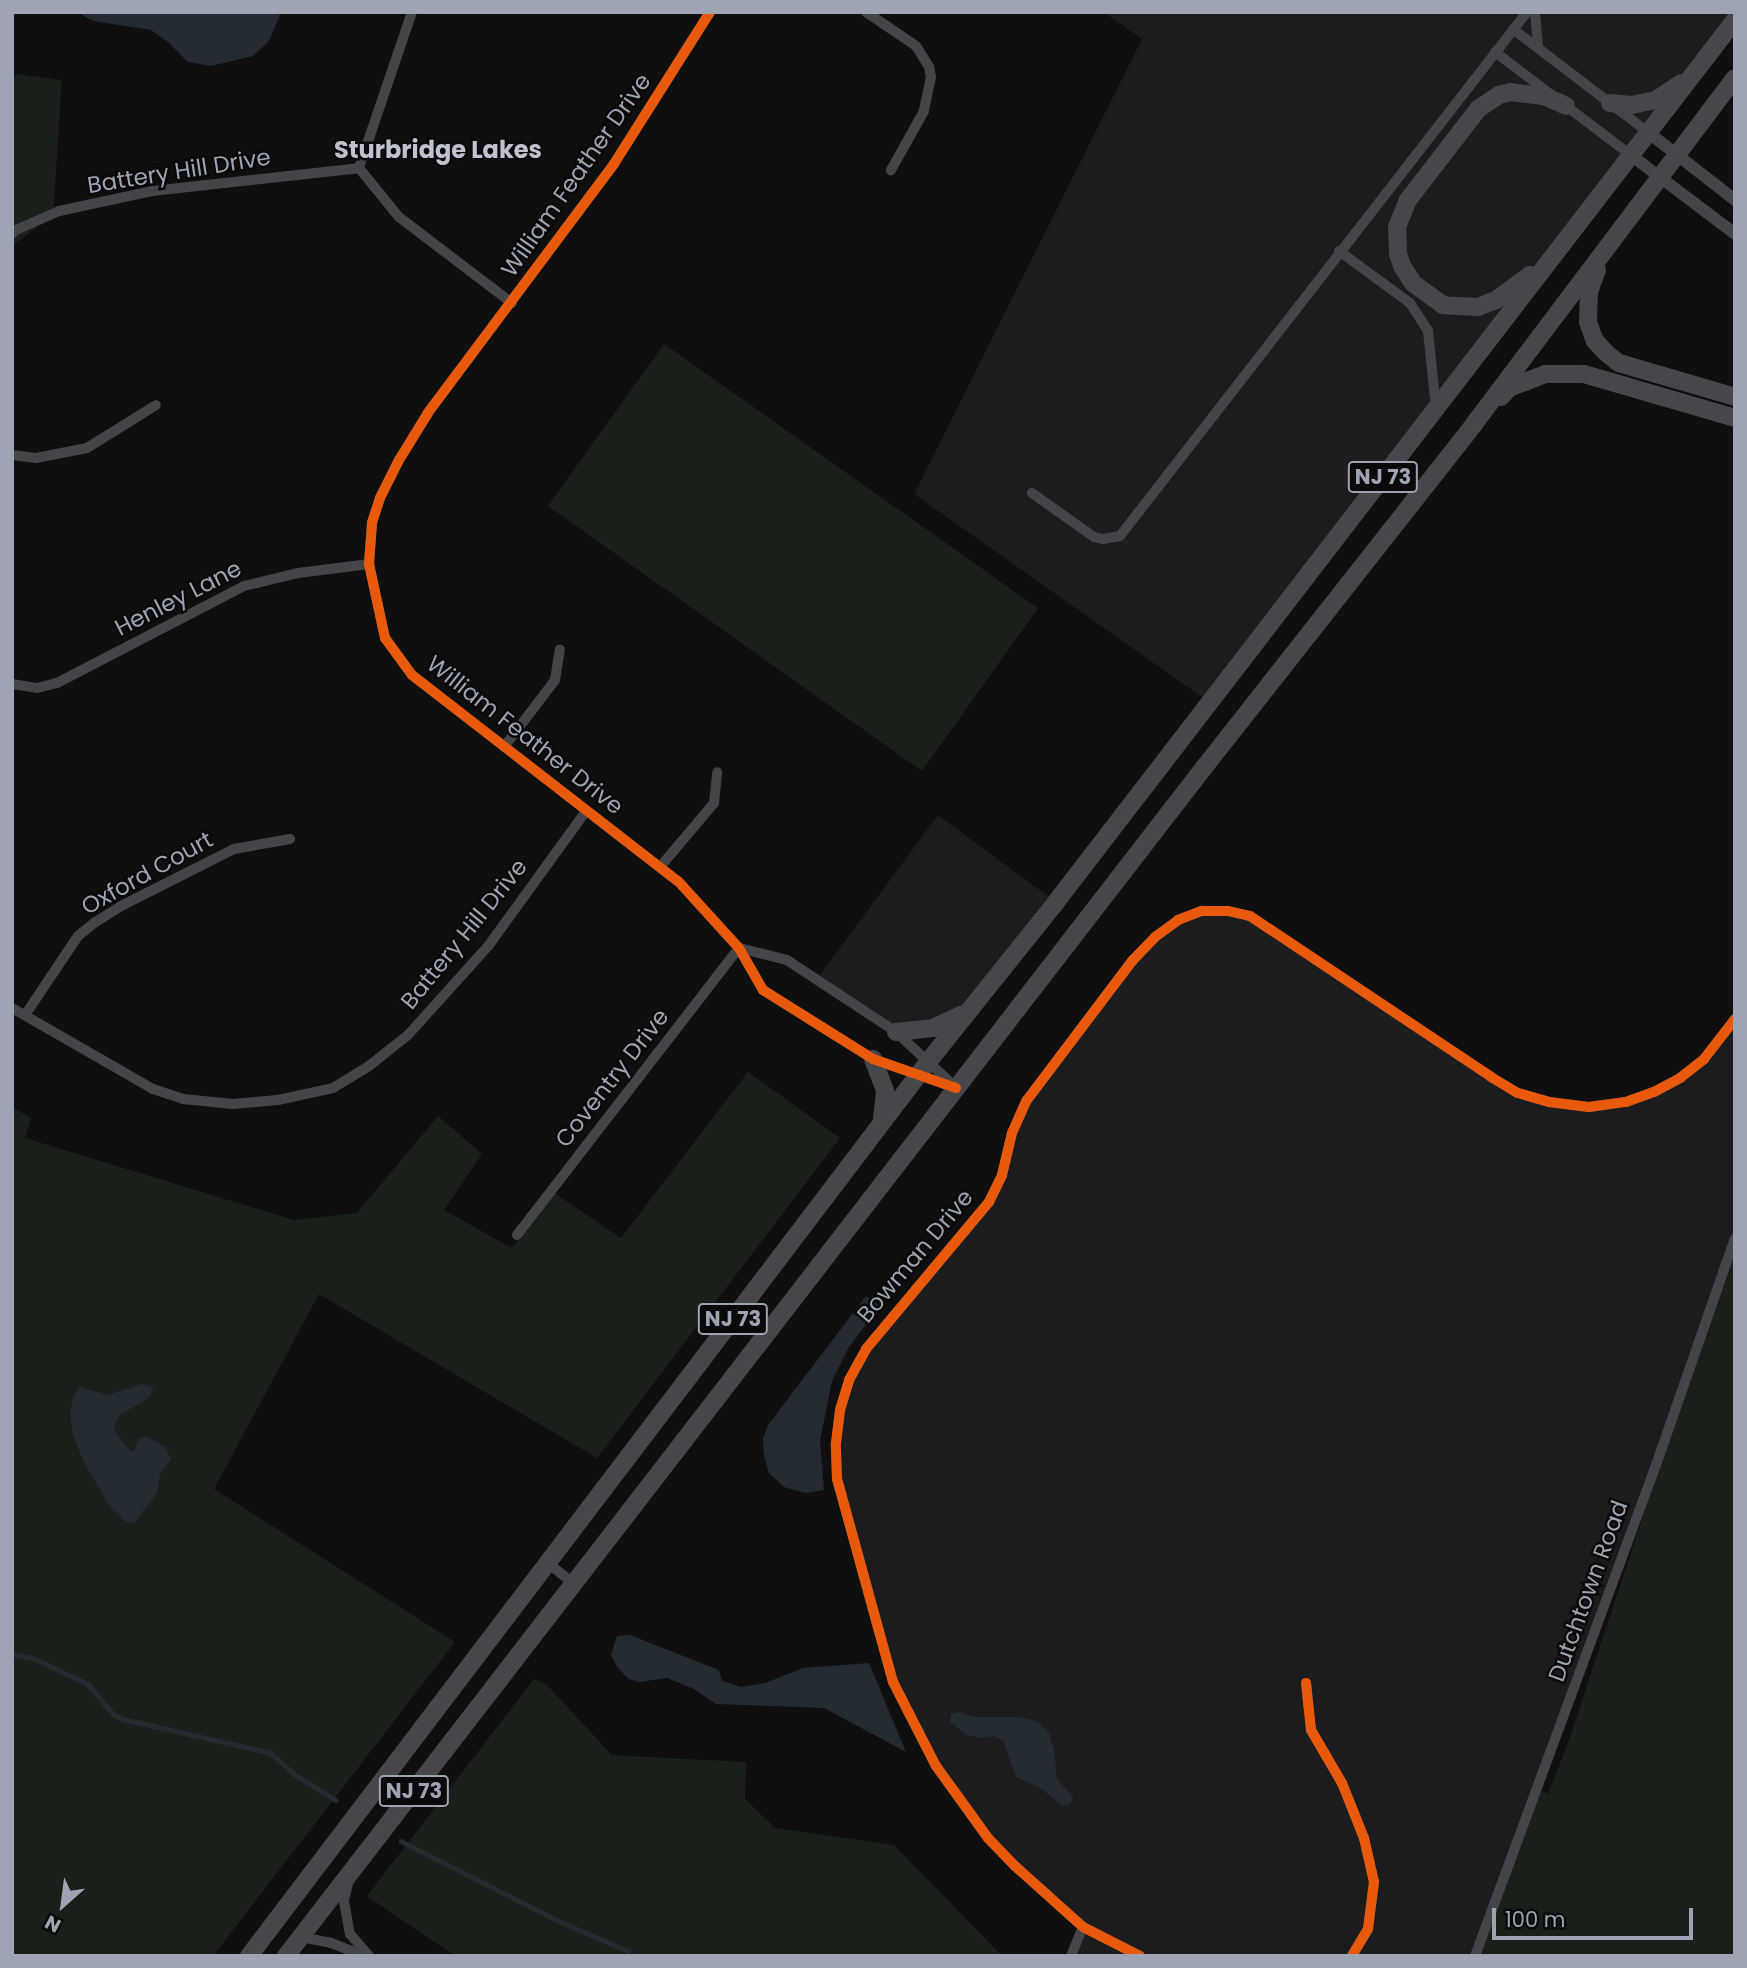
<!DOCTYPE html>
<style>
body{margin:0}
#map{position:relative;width:1747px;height:1968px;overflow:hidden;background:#0f0f10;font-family:Poppins,sans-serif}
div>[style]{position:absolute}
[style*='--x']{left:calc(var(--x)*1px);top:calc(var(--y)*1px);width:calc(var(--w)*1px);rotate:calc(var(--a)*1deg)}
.built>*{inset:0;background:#1c1c1f}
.green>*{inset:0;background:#19201a}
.water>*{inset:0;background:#232a32}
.stream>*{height:4.5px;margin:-2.25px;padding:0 2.25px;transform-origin:2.25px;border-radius:2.25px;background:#232a32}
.minor>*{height:10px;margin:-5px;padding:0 5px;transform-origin:5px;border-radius:5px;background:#444549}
.tertiary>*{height:12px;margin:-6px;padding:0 6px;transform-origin:6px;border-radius:6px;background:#444549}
.trunk>*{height:18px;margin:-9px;padding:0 9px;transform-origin:9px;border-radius:9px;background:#46464b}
.cycleway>*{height:10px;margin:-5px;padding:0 5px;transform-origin:5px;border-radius:5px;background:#e8590c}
span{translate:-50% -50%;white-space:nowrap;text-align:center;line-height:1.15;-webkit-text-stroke:5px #0a0a0b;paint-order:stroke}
.shield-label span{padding:2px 5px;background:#0a0a0b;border:2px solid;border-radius:5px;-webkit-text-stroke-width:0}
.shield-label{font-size:21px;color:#9ea4b3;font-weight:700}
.street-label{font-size:23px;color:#9ea4b3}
.neighbourhood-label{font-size:24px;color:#c0c3cf;font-weight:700}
.frame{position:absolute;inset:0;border:14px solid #9ea4b3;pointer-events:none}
.north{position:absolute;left:28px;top:1870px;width:70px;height:70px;-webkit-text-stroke:5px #0a0a0b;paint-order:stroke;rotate:208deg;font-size:19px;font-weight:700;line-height:28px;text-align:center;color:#9ea4b3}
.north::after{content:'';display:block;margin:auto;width:24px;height:32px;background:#9ea4b3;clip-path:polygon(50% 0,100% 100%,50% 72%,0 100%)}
.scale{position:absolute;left:1492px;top:1908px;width:201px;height:32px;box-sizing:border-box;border:4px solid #9ea4b3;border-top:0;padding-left:9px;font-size:21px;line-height:24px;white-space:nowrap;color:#9ea4b3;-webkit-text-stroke:5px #0a0a0b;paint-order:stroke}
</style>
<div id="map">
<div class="built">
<i style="clip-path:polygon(1103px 12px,1735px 12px,1209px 702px,914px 494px,1142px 39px)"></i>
<i style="clip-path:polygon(938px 815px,1056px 902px,967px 1011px,896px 1032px,816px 980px)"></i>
<i style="clip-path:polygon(1202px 911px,1250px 916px,1491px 1077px,1549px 1102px,1626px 1102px,1680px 1078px,1735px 1019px,1735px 1238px,1475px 1956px,1071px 1956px,1083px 1927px,963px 1807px,893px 1682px,837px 1479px,836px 1443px,856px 1366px,989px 1202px,1017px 1120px,1155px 937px)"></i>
</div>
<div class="green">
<i style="clip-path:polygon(16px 74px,62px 80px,53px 215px,12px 246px,12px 79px)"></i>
<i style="clip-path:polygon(664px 344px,1038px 608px,922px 771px,548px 506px)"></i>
<i style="clip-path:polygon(748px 1072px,840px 1138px,597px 1458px,319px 1294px,214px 1489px,455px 1642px,213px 1956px,12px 1956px,12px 1107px,31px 1118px,25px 1138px,294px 1220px,357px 1213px,438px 1116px,482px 1154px,444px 1210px,512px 1248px,554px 1193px,621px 1238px)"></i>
<i style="clip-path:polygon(1735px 1239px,1735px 1956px,1476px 1956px,1538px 1789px,1548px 1794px,1569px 1740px)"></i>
<i style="clip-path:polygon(534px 1679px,547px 1685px,612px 1755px,746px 1762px,745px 1799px,775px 1828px,894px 1845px,1002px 1956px,455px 1956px,367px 1896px)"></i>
</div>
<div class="water">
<i style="clip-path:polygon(77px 12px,281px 12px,269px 41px,253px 56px,211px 66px,188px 62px,168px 42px,151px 30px,93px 21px)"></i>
<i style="clip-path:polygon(866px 1296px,880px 1306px,849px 1347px,832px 1381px,820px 1441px,824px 1490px,805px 1493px,784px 1487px,769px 1473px,764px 1456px,763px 1439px,768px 1425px)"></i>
<i style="clip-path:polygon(142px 1384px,153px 1387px,150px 1397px,120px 1415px,114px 1425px,116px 1433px,130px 1451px,134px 1451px,138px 1440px,145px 1436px,165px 1447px,171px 1459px,160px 1474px,157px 1493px,134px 1523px,127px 1523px,110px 1507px,84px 1462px,73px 1435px,70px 1414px,73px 1398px,79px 1387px,108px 1395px)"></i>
<i style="clip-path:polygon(630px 1635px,719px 1670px,722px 1681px,741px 1687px,765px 1683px,803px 1668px,869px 1663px,906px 1752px,824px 1708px,716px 1704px,694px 1689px,667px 1678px,639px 1682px,629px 1679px,617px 1667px,611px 1655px,617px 1636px)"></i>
<i style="clip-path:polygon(960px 1712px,973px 1717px,1019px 1717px,1037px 1721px,1049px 1733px,1054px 1750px,1057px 1779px,1073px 1797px,1070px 1804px,1063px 1806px,1040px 1788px,1016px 1777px,1003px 1740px,993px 1736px,980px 1738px,966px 1735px,950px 1722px,951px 1714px)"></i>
</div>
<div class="stream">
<i style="--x:12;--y:1654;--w:21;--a:11"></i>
<i style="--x:33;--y:1658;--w:61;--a:25.3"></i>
<i style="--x:88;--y:1684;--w:39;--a:50"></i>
<i style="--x:113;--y:1714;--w:11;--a:27"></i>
<i style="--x:123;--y:1719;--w:152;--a:12.9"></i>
<i style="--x:271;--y:1753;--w:31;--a:42"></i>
<i style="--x:294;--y:1774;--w:49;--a:31.8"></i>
<i style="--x:401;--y:1841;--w:177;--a:26.9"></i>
<i style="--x:559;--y:1921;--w:75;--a:23.5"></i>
</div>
<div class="minor">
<i style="--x:412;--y:12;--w:165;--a:108.8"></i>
<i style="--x:359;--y:168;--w:63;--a:50.8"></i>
<i style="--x:399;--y:217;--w:142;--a:37.3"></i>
<i style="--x:710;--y:12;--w:180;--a:122.3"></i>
<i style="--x:614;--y:164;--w:311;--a:126.8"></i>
<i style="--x:428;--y:413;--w:55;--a:121.7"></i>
<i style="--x:399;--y:460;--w:42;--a:116.6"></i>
<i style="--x:380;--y:498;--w:26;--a:108"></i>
<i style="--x:372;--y:523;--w:41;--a:94.2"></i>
<i style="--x:369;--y:564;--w:76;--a:77.8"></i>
<i style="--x:385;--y:638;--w:46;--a:53.9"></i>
<i style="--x:412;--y:675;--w:336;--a:37.8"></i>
<i style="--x:678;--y:881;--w:91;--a:47.7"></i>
<i style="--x:739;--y:948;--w:48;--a:60.3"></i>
<i style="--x:763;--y:990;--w:130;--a:32.1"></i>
<i style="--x:873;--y:1059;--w:88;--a:19.3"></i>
<i style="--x:866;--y:12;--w:60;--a:34.2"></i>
<i style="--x:916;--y:46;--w:25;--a:58"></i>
<i style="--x:929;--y:67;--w:10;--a:79"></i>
<i style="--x:931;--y:77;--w:35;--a:102"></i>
<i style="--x:924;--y:111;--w:68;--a:119.2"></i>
<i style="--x:1535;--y:12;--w:36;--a:85"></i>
<i style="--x:1513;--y:29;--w:171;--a:37.4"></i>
<i style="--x:1495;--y:52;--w:172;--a:37.2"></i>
<i style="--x:12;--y:234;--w:6;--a:-45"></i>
<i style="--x:16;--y:230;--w:47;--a:-23.8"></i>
<i style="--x:59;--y:211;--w:95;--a:-12.1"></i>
<i style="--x:152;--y:191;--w:208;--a:-6.3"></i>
<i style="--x:1339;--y:251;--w:88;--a:36.2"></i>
<i style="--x:1410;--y:303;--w:33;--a:57"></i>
<i style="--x:1428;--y:331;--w:77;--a:84.1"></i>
<i style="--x:12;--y:455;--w:24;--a:7"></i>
<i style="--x:36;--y:458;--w:52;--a:-11.1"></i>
<i style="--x:87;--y:448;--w:81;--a:-31.9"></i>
<i style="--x:1032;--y:493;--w:76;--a:35.4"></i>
<i style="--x:1094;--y:537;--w:9;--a:13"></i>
<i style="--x:1103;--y:539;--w:17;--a:-10"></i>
<i style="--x:1120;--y:536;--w:663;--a:-52.16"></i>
<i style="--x:12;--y:684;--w:25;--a:9"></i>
<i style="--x:37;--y:688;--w:21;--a:-14"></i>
<i style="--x:57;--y:683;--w:211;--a:-27.4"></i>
<i style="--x:244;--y:586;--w:56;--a:-13.5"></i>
<i style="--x:298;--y:573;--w:72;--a:-7.2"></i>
<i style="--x:504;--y:747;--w:84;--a:-52.7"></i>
<i style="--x:555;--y:680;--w:31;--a:-81"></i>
<i style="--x:660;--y:867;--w:84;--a:-49.8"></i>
<i style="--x:714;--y:803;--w:31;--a:-84"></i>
<i style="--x:739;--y:948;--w:49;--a:14"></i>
<i style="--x:787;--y:960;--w:131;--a:33.4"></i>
<i style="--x:896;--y:1032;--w:76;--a:42.9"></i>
<i style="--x:12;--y:1008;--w:163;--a:29.9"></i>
<i style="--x:153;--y:1089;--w:32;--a:18"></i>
<i style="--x:183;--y:1099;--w:50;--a:5.7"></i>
<i style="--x:233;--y:1104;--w:45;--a:-5.1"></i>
<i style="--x:278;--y:1100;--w:56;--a:-12.3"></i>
<i style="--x:333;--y:1088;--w:42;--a:-31.4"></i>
<i style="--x:369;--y:1066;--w:50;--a:-38.5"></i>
<i style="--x:408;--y:1035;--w:121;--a:-48"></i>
<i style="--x:489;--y:945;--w:165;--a:-54.1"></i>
<i style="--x:25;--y:1015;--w:95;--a:-56.1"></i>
<i style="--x:78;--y:936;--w:21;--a:-39"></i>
<i style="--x:94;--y:923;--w:32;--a:-32"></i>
<i style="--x:121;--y:906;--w:127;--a:-26.8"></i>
<i style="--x:234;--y:849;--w:57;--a:-10.1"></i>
<i style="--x:517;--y:1235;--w:363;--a:-52.3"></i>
<i style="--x:548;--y:1563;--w:32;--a:39"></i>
<i style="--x:1306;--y:1683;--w:47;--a:83.9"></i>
<i style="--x:1311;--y:1730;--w:61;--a:59.7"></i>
<i style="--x:1342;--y:1783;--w:59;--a:68.2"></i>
<i style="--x:1364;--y:1838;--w:45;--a:77.2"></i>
<i style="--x:1374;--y:1882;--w:47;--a:97.3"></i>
<i style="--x:1368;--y:1929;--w:31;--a:121"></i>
<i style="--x:349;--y:1879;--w:23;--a:103"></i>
<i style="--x:344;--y:1901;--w:34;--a:80"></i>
<i style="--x:350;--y:1934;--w:29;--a:49"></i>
<i style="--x:299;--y:1941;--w:8;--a:-23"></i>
<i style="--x:306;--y:1938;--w:25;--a:11"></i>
<i style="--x:331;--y:1943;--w:36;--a:21"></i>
<i style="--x:1071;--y:1956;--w:31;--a:-68"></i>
<i style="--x:1140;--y:1956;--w:64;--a:-153"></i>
<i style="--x:1083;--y:1927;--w:91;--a:-138.1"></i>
<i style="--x:1015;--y:1866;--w:39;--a:-134"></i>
<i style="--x:988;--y:1838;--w:89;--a:-125.8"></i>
<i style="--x:936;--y:1766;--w:94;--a:-117.1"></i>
<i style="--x:893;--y:1682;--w:211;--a:-105.4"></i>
<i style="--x:837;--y:1479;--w:36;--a:-92"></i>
<i style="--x:836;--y:1443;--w:33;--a:-83"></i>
<i style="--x:840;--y:1410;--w:31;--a:-73"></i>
<i style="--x:849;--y:1380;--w:35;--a:-61"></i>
<i style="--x:866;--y:1349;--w:192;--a:-50.1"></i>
<i style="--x:989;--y:1202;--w:30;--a:-64"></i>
<i style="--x:1002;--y:1175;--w:43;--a:-76.6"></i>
<i style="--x:1012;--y:1133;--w:36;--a:-66"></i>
<i style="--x:1027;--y:1100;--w:176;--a:-52.9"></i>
<i style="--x:1133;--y:960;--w:32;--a:-46"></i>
<i style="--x:1155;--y:937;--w:29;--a:-36"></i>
<i style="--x:1178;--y:920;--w:26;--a:-21"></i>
<i style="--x:1202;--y:911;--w:26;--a:0"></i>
<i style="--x:1228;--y:911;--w:23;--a:13"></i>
<i style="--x:1250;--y:916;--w:290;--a:33.7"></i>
<i style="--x:1491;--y:1077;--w:31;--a:31"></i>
<i style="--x:1518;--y:1093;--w:32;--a:16"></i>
<i style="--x:1549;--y:1102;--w:40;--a:7.1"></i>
<i style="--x:1589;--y:1107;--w:37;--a:-8"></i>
<i style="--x:1626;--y:1102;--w:30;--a:-20"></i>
<i style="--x:1654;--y:1092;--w:30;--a:-28"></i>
<i style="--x:1680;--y:1078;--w:31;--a:-38"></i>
<i style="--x:1704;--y:1059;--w:51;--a:-52.2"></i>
<i style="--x:1475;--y:1956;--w:523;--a:-69.76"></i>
<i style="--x:1656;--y:1465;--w:240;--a:-70.8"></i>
</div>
<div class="tertiary">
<i style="--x:1649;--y:133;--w:109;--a:37.9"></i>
<i style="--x:1632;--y:156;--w:129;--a:37.1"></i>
</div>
<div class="trunk">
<i style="--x:1610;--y:103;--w:22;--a:5"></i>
<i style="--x:1632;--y:105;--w:25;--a:-12"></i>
<i style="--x:1656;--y:100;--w:30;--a:-34"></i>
<i style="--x:1597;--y:270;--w:23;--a:110"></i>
<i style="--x:1589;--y:292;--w:30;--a:92"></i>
<i style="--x:1588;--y:322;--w:20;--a:70"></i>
<i style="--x:1595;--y:341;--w:16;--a:47"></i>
<i style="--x:1606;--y:353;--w:16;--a:38"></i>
<i style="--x:1619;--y:363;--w:121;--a:16.3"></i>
<i style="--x:1530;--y:275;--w:42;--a:143.7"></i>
<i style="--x:1496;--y:300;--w:19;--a:159"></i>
<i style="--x:1478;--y:307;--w:35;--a:-177"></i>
<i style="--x:1443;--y:305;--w:37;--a:-144"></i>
<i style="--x:1413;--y:283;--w:20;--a:-123"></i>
<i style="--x:1402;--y:266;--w:13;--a:-108"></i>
<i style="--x:1398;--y:254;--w:27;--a:-92"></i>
<i style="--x:1397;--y:227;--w:29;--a:-68"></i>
<i style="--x:1408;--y:200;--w:115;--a:-52.4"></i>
<i style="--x:1478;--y:109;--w:25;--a:-34"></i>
<i style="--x:1499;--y:95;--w:11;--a:-15"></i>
<i style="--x:1510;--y:92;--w:34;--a:7"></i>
<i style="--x:1544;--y:96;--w:24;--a:24"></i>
<i style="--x:1501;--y:397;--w:12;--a:-48"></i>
<i style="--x:1509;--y:388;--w:40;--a:-21"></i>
<i style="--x:1546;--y:374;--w:38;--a:0"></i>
<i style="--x:1584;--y:374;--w:157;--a:16.2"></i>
<i style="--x:896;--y:1032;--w:37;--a:-6"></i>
<i style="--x:933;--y:1028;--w:31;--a:-25"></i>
<i style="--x:873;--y:1059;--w:34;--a:69"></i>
<i style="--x:885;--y:1091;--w:28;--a:96"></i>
<i style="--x:249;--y:1956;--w:1123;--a:-52.78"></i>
<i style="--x:928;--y:1062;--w:205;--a:-51.3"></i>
<i style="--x:1056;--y:902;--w:1113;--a:-52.41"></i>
<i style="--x:286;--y:1956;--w:1505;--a:-52.32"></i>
<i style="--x:1206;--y:765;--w:434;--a:-51.8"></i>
<i style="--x:1474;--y:424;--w:433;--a:-53"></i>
</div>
<div class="cycleway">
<i style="--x:710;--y:12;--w:180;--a:122.3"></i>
<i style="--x:614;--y:164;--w:311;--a:126.8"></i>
<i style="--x:428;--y:413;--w:55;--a:121.7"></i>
<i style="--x:399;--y:460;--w:42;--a:116.6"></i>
<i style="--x:380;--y:498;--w:26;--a:108"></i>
<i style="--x:372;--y:523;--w:41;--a:94.2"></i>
<i style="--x:369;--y:564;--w:76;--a:77.8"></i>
<i style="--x:385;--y:638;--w:46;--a:53.9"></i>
<i style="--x:412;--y:675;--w:336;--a:37.8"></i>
<i style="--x:678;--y:881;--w:91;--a:47.7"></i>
<i style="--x:739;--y:948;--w:48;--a:60.3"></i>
<i style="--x:763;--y:990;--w:130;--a:32.1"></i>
<i style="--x:873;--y:1059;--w:88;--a:19.3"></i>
<i style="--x:1306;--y:1683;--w:47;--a:83.9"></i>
<i style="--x:1311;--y:1730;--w:61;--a:59.7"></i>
<i style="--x:1342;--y:1783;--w:59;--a:68.2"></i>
<i style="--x:1364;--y:1838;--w:45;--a:77.2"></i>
<i style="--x:1374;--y:1882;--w:47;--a:97.3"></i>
<i style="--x:1368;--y:1929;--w:31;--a:121"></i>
<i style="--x:1140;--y:1956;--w:64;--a:-153"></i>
<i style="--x:1083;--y:1927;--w:91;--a:-138.1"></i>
<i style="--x:1015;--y:1866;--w:39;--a:-134"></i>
<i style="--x:988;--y:1838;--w:89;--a:-125.8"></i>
<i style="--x:936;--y:1766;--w:94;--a:-117.1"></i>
<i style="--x:893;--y:1682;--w:211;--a:-105.4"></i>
<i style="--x:837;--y:1479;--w:36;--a:-92"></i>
<i style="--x:836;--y:1443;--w:33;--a:-83"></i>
<i style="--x:840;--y:1410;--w:31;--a:-73"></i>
<i style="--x:849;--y:1380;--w:35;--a:-61"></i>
<i style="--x:866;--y:1349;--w:192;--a:-50.1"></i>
<i style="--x:989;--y:1202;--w:30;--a:-64"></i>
<i style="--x:1002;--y:1175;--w:43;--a:-76.6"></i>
<i style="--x:1012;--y:1133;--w:36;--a:-66"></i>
<i style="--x:1027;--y:1100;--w:176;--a:-52.9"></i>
<i style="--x:1133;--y:960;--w:32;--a:-46"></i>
<i style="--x:1155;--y:937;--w:29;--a:-36"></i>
<i style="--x:1178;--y:920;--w:26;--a:-21"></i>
<i style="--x:1202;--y:911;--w:26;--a:0"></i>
<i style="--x:1228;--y:911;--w:23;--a:13"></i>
<i style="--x:1250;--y:916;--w:290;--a:33.7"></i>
<i style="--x:1491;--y:1077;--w:31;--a:31"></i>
<i style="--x:1518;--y:1093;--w:32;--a:16"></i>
<i style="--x:1549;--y:1102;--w:40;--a:7.1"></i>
<i style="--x:1589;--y:1107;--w:37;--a:-8"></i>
<i style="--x:1626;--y:1102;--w:30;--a:-20"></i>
<i style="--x:1654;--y:1092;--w:30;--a:-28"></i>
<i style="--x:1680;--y:1078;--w:31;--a:-38"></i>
<i style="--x:1704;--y:1059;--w:51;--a:-52.2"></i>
</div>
<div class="shield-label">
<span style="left:1383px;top:477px">NJ 73</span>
<span style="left:733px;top:1319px">NJ 73</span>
<span style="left:414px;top:1791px">NJ 73</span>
</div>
<div class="street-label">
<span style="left:179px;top:171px;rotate:-9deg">Battery Hill Drive</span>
<span style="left:576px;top:175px;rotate:-55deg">William Feather Drive</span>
<span style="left:178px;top:598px;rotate:-27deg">Henley Lane</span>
<span style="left:525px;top:735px;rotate:38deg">William Feather Drive</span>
<span style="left:147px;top:873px;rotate:-29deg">Oxford Court</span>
<span style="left:464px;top:934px;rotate:-51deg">Battery Hill Drive</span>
<span style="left:612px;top:1078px;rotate:-52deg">Coventry Drive</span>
<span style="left:915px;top:1256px;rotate:-50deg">Bowman Drive</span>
<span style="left:1588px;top:1591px;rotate:-70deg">Dutchtown Road</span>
</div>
<div class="neighbourhood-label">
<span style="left:438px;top:150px">Sturbridge Lakes</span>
</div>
<div class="frame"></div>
<div class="north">N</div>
<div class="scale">100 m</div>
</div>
